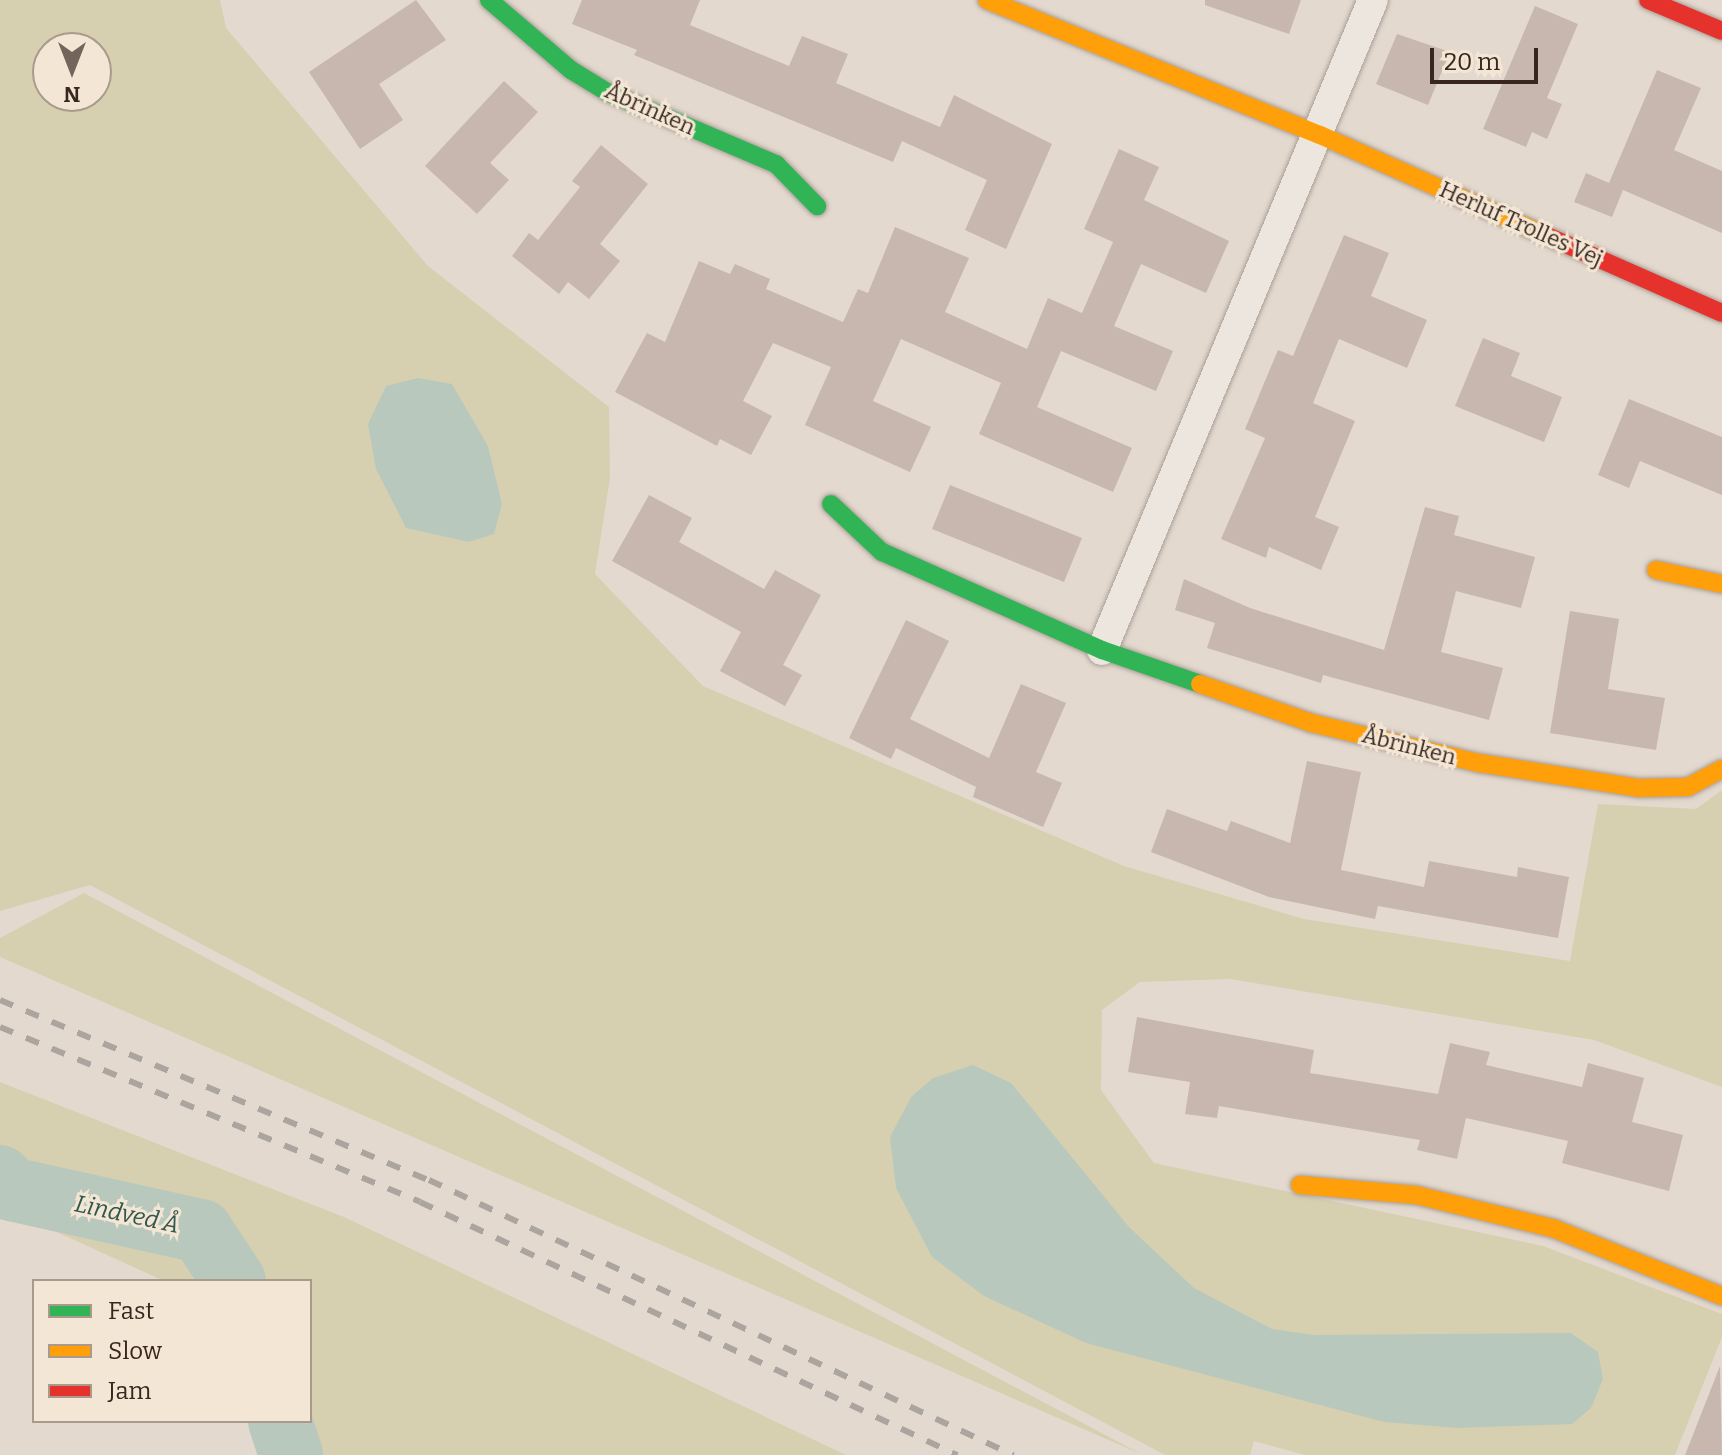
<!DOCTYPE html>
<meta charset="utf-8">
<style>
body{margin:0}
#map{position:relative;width:1722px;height:1455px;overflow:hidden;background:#e4d9ce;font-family:Bitter,serif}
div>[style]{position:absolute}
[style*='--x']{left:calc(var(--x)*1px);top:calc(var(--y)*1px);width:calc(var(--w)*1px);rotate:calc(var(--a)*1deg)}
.green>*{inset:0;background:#d6d0b1}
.water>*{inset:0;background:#b9c8bc}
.river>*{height:64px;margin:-32px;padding:0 32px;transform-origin:32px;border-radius:32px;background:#b9c8bc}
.building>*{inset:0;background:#c8b7af}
.roads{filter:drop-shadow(0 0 2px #a99f97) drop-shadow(0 0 2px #a99f97)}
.street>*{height:30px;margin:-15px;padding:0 15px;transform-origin:15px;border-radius:15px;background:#ece6df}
.fast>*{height:18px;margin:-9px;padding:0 9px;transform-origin:9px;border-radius:9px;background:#30b455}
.slow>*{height:18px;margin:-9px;padding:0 9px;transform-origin:9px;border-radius:9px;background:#ff9f0a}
.jam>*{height:18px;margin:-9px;padding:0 9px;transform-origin:9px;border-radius:9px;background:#e5322d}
.rail>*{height:6px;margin-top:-3px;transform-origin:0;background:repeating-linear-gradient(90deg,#aca59f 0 14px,transparent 0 28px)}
span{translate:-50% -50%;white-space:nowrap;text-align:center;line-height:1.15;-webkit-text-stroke:6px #f4e6d4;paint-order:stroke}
.street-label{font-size:22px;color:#38271f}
.water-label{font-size:24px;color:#2f574e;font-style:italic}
.legend{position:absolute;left:32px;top:1279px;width:280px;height:144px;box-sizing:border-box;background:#f4e6d4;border:2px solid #a99a8c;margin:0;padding:10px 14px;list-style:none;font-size:24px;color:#38271f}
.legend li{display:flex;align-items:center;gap:16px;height:40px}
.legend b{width:40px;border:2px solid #a99a8c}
.north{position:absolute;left:32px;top:32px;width:80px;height:80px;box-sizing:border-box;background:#f4e6d4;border:2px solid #a99a8c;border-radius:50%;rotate:180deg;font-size:22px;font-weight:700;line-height:32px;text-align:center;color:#38271f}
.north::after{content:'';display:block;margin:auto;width:28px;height:36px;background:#74655c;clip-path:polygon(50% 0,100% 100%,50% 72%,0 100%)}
.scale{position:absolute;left:1430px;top:48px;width:108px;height:36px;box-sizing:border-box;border:4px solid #38271f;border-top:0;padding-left:10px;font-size:24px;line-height:28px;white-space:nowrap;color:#38271f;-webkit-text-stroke:6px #f4e6d4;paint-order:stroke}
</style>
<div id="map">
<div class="green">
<i style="clip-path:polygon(evenodd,0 0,220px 0,226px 28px,428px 266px,609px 407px,610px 478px,595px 574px,703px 686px,1124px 866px,1304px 919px,1570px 961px,1598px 804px,1696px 809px,1722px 790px,1722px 1087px,1594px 1040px,1230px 979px,1140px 982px,1102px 1010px,1101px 1090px,1154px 1163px,1543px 1246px,1722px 1314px,1722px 1337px,1675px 1455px,1305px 1455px,1254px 1441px,1250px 1455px,1165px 1455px,90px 885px,0 911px,0 0,48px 48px,96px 48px,96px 96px,48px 96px,48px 48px)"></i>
<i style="clip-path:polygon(84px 893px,1143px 1455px,0 957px,0 938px)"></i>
<i style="clip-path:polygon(0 1082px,344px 1217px,846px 1455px,319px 1455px,302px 1421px,310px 1421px,310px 1281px,164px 1281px,13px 1212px,0 1185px)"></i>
</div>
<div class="water">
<i style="clip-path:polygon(418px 378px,452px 384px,488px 446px,502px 504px,494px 534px,469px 542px,406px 528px,376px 469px,368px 424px,386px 386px)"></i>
<i style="clip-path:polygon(973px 1065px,1011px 1083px,1129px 1227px,1194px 1288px,1272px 1329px,1314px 1335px,1571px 1333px,1598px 1352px,1603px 1379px,1591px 1408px,1572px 1424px,1458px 1428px,1384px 1422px,1086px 1343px,984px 1296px,932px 1257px,896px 1188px,890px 1137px,911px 1097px,933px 1078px)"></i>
</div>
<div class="river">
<i style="--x:0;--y:1177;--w:16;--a:47"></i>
<i style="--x:11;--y:1189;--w:195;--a:12.5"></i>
<i style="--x:201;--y:1231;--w:60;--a:56.6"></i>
<i style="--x:280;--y:1421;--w:36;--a:72"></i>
</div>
<div class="building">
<i style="clip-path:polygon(416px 0,446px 40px,379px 84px,403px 120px,360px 149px,309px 72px)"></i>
<i style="clip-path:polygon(582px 0,700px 0,690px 25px,789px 66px,802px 36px,848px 54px,836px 83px,940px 127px,954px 95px,1052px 144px,1006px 249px,965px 230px,987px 180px,902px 141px,893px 162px,634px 55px,637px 50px,572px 24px)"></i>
<i style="clip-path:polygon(1205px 0,1301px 0,1289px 34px,1205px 5px)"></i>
<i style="clip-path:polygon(1535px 6px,1578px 24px,1547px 98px,1562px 104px,1547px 139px,1532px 132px,1526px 147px,1483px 129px)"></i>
<i style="clip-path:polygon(1397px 34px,1450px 52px,1428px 105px,1376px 84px)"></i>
<i style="clip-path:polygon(1657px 70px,1701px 88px,1674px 150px,1722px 171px,1722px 233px,1623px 190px,1612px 217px,1574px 202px,1586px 173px,1609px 183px)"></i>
<i style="clip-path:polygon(504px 81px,538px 112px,490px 163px,509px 180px,477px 214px,425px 166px)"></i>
<i style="clip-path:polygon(601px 145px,648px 184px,600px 244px,620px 261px,589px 299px,568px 282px,559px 294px,512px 256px,529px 233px,538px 240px,580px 187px,572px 181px)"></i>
<i style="clip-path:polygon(1119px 149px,1159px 167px,1144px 200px,1229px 241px,1206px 293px,1141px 264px,1114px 326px,1173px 351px,1156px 391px,1061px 351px,1037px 407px,1132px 448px,1113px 492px,979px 434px,1001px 383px,901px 339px,873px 401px,931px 427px,910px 472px,805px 425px,831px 367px,773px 343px,743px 401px,772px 416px,751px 455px,720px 439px,717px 446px,615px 392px,647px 333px,665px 342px,699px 261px,730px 274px,735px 264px,770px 279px,766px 289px,843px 322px,858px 289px,868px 293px,895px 227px,969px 258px,945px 312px,1027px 349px,1048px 298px,1082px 313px,1113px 242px,1084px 229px)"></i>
<i style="clip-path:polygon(1344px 235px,1389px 253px,1371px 296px,1427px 320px,1407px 368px,1339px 339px,1313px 403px,1355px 421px,1315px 517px,1339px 527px,1321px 570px,1269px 547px,1266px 558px,1221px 539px,1265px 438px,1245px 429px,1278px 350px,1293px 356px)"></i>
<i style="clip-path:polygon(1483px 338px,1520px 353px,1511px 376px,1562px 397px,1544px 442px,1455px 406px)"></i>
<i style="clip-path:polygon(1629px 399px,1722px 437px,1722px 495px,1640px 461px,1629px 488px,1598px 475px)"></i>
<i style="clip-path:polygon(950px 485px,1082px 538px,1064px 582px,932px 529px)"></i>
<i style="clip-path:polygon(649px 495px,692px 518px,679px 542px,764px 589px,775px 570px,821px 595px,783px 665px,802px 675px,785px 706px,720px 671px,741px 632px,612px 561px)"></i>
<i style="clip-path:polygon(1425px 507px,1459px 516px,1454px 535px,1535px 557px,1521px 608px,1456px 591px,1441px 652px,1503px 668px,1489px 720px,1323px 675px,1321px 683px,1207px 648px,1215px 623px,1175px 610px,1184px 579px,1250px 608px,1384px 650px)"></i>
<i style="clip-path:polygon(1570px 611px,1619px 619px,1608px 689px,1665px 698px,1656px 750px,1550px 733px)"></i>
<i style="clip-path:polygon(906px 620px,949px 641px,910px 719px,989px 758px,1021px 684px,1066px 703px,1036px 772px,1062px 783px,1043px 827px,973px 797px,976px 787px,896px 748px,891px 759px,849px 738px)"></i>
<i style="clip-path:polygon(1307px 761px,1361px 772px,1341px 870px,1424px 887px,1429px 861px,1517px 877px,1518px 867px,1569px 877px,1558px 938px,1378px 906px,1375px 919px,1269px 897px,1151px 852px,1167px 809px,1227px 831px,1231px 821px,1290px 843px)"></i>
<i style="clip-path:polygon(1137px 1017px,1314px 1050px,1310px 1073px,1438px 1094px,1450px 1043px,1490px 1052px,1486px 1065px,1582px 1087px,1588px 1063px,1644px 1078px,1632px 1122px,1683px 1135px,1669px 1191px,1562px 1163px,1568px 1141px,1466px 1118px,1457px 1159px,1417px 1150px,1420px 1140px,1219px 1106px,1217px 1118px,1185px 1114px,1190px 1082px,1128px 1072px)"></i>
<i style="clip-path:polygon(1720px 1366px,1722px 1455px,1685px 1455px)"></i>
</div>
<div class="roads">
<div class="street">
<i style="--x:1102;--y:650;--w:704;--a:-67.37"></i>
</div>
<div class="fast">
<i style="--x:489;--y:0;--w:108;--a:40.5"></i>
<i style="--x:571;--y:70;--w:42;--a:31.4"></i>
<i style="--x:607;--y:92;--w:184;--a:23.1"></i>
<i style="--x:776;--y:164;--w:59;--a:45.7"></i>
<i style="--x:831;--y:504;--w:70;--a:43.3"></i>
<i style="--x:882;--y:552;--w:241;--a:24"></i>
<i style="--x:1102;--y:650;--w:104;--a:19.1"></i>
</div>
<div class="slow">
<i style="--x:987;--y:0;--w:359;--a:22.1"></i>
<i style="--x:1320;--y:135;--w:246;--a:24"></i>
<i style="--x:1656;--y:570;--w:67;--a:12"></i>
<i style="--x:1200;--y:684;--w:119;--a:19.2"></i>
<i style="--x:1312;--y:723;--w:172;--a:13.5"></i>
<i style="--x:1479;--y:763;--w:161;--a:8.9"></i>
<i style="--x:1638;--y:788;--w:50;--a:-1.1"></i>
<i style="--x:1688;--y:787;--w:38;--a:-28"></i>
<i style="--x:1300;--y:1185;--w:116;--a:4.9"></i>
<i style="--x:1416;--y:1195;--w:143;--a:13.7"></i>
<i style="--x:1555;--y:1229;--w:180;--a:21.9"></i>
</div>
<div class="jam">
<i style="--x:1648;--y:0;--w:80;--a:22.7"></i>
<i style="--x:1545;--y:235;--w:193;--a:23.8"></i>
</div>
</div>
<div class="rail">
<i style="--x:0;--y:1000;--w:465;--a:22.8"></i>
<i style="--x:429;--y:1180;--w:646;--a:25.22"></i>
<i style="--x:0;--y:1027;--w:455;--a:22.6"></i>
<i style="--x:420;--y:1202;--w:594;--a:25.23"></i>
</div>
<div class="street-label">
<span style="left:650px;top:109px;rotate:24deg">Åbrinken</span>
<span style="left:1521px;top:224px;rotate:24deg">Herluf Trolles Vej</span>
<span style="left:1409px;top:746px;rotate:14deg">Åbrinken</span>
</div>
<div class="water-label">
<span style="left:127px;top:1215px;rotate:12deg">Lindved Å</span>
</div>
<ul class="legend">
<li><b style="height:10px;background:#30b455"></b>Fast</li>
<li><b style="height:10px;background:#ff9f0a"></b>Slow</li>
<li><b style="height:10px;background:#e5322d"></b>Jam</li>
</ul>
<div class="north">N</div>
<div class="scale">20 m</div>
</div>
